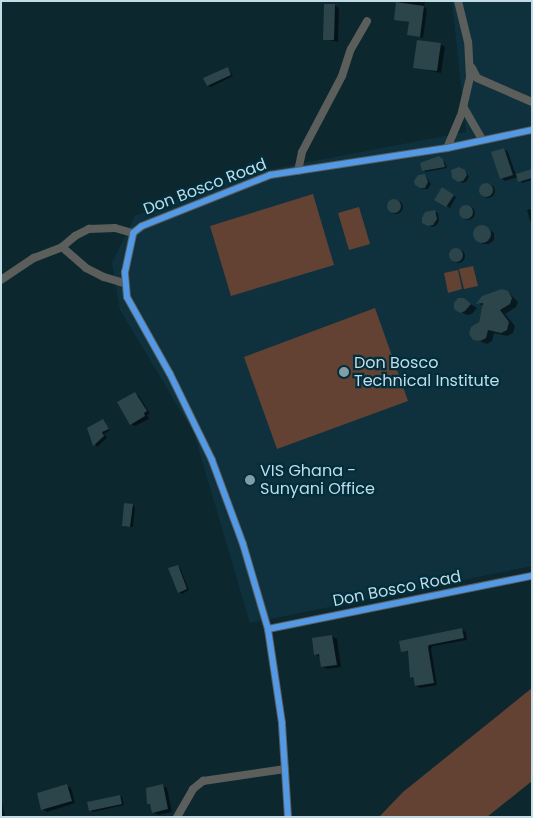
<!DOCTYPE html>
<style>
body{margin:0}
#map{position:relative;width:533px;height:818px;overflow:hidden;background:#0d272f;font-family:Poppins,sans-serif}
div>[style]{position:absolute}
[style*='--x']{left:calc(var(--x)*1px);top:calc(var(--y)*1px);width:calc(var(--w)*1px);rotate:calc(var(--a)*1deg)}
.built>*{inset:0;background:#0f313d}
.green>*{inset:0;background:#634233}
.shadow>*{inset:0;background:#0007}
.round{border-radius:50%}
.building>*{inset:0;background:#2b454a}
.minor>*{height:8px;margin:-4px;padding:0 4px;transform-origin:4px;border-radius:4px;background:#5b5e5a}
.cycleway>*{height:6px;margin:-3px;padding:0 3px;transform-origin:3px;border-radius:3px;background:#5399e6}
.dots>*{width:14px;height:14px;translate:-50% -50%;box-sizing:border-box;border:2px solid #002e3c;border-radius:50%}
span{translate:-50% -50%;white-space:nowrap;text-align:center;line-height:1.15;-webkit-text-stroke:4.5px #002e3c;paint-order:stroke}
.street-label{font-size:16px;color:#c1dce7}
.poi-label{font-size:16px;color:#c1dce7}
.left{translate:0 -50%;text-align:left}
.frame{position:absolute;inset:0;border:2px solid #c1dce7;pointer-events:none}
</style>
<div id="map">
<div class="built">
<i style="clip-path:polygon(452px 1px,532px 1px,532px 566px,250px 623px,194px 433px,120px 310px,112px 263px,135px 216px,235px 176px,466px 132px)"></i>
</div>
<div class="green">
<i style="clip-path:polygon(313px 194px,334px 265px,231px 296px,210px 226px)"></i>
<i style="clip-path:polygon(359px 207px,370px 244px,349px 250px,338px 213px)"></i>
<i style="clip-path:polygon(473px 266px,478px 286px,464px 289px,459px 269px)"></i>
<i style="clip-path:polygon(458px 270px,462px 289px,448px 293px,444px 273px)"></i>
<i style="clip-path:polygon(375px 308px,408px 401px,277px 449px,244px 357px)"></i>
<i style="clip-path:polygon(532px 688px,532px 781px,487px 817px,379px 817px,403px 792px)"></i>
</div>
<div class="shadow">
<i style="clip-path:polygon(398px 1px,425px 1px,424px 7px,427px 9px,423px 38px,409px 34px,410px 23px,395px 19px)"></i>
<i style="clip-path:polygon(334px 5px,339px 8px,338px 42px,324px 39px)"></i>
<i style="clip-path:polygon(440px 44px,445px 47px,441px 73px,415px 67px)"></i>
<i style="clip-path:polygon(228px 68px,233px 76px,211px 87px,208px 85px)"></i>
<i style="clip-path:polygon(504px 149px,508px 152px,516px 175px,532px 170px,532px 180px,522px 183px,518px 177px,505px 181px,501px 178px)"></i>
<i style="clip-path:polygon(439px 158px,445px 162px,447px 168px,426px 172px,423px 170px)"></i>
<i style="clip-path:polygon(459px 168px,467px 173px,469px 177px,466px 182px,462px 183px,454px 177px)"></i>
<i style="clip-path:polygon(425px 175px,431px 184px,428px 189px,423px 189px,416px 185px)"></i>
<i class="round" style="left:481px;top:184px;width:14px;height:14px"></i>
<i style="clip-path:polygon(443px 189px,456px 197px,450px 208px,436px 199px)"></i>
<i class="round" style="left:389px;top:200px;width:14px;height:14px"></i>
<i class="round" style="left:461px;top:206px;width:14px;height:14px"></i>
<i style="clip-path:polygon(532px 209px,532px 227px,527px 210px)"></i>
<i style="clip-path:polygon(435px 212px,438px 213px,439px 221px,436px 226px,432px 227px,424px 222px)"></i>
<i style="clip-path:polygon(478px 227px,489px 229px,494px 233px,494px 240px,489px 244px,483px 244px,474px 237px,474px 232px)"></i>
<i class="round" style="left:451px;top:249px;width:14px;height:14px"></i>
<i style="clip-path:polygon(508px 292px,518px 302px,516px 307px,505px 314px,515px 326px,513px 333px,507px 336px,494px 333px,492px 341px,487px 344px,474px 339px,483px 306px,478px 303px)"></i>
<i style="clip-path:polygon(463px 299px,477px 308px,472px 314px,467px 315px,460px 311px)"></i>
<i style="clip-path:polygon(135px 394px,139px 396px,150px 414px,147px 415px,149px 419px,135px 426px,131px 424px)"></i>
<i style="clip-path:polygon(103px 421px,110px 430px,104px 434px,107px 438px,97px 447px,88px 429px)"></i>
<i style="clip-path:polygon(132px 505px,135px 507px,133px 527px,126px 527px,123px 525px)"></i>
<i style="clip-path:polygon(178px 566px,180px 568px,189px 590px,182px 594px,179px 592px)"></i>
<i style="clip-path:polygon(462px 630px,466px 632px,467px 640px,433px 646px,431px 649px,437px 685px,420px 688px,416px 686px,412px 677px,409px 652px,402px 651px)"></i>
<i style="clip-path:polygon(332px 636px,337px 639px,341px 667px,327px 669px,322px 666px,320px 657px,315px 654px)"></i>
<i style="clip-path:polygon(162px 785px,167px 788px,172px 812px,158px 815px,153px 812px,152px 806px,149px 804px)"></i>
<i style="clip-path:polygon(67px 786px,71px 788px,75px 803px,47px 812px,43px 809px)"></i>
<i style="clip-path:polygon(120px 796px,122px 797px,124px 805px,93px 812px,90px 810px)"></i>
<i style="clip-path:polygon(1px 798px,5px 817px,1px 817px)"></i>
</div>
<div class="building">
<i style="clip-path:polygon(396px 2px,424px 6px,420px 37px,407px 35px,409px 22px,394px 20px)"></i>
<i style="clip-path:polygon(324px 4px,335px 4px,334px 40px,323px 40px)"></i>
<i style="clip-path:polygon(417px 40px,441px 43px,437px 71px,413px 68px)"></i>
<i style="clip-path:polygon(228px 67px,231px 75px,207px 86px,203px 78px)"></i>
<i style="clip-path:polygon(504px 148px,513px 175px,500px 179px,491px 152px)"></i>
<i style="clip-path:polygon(439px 156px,443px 159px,445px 167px,422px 171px,420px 163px)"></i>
<i style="clip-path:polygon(459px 167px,465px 170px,467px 175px,463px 181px,458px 182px,452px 178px,451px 170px)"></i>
<i style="clip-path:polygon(532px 169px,532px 178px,518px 182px,516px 174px)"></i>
<i style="clip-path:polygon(425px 174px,428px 182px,425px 188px,420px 188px,415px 185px,414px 181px,418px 175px)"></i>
<i class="round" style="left:479px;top:183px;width:14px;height:14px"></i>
<i style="clip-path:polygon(442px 187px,454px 195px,446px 207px,434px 200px)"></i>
<i class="round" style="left:387px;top:199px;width:14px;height:14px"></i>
<i class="round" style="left:459px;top:205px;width:14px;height:14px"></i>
<i style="clip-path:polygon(435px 210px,437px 219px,433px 225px,428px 226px,422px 223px,422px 218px,425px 212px)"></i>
<i class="round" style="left:473px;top:225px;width:18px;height:18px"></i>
<i class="round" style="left:449px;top:248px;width:14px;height:14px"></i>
<i style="clip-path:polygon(502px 289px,508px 291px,512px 298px,510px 304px,500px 310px,509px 322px,507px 330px,501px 333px,488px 330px,486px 338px,480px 341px,473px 340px,469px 334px,471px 327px,479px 322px,483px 303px,476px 304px,482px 296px)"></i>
<i style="clip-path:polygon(458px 298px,464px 298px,471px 304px,465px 311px,460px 313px,454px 309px,454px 303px)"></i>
<i style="clip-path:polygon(135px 392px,147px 411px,144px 413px,145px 416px,130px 425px,117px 402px)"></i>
<i style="clip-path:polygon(103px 419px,109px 429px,102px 432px,104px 436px,93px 446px,87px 428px)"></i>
<i style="clip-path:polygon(124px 503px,133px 504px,130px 527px,122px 526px)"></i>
<i style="clip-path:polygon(178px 565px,187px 589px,178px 593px,168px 568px)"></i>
<i style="clip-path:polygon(462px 628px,464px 638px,429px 645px,428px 647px,434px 683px,415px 686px,413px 677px,410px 678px,408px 651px,401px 652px,399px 641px)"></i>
<i style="clip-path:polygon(332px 635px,337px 665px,321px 667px,319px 654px,314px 655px,312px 638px)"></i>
<i style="clip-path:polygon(67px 784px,72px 801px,41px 810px,37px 793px)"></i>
<i style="clip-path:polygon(163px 784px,168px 809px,152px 813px,150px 804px,147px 804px,146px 788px)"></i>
<i style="clip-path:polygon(120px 795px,122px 804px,89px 811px,87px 802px)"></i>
</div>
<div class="minor">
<i style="--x:472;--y:68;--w:11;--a:63"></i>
<i style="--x:477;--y:78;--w:60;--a:23.6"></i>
<i style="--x:464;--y:108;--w:36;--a:60"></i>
<i style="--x:447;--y:148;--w:39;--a:-67"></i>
<i style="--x:462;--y:112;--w:36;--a:-77"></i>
<i style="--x:470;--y:77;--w:35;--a:-93"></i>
<i style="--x:468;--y:42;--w:42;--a:-103.7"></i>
<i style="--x:298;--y:171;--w:19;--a:-78"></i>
<i style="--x:302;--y:152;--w:86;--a:-62.2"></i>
<i style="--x:342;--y:76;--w:28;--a:-72"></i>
<i style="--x:351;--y:49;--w:32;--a:-60"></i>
<i style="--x:62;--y:247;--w:32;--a:41"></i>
<i style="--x:86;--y:268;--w:20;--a:27"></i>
<i style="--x:104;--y:277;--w:21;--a:17"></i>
<i style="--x:1;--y:280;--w:40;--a:-34"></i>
<i style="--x:34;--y:258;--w:30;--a:-21"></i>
<i style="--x:62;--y:247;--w:17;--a:-40"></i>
<i style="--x:75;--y:236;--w:16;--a:-27"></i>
<i style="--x:89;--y:229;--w:26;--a:-2"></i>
<i style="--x:115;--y:228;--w:19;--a:16"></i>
<i style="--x:268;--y:629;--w:269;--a:-11.4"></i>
<i style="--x:177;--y:817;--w:32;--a:-60"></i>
<i style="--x:193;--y:789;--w:13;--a:-39"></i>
<i style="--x:203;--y:781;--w:83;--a:-8.3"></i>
<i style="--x:288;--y:817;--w:94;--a:-93.7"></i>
<i style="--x:282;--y:723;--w:95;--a:-98.5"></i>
<i style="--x:268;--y:629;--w:89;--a:-106.4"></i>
<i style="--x:243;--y:544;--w:90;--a:-110.3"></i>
<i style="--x:212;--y:460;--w:96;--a:-116"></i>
<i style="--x:170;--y:374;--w:88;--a:-119.2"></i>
<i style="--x:127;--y:297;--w:25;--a:-95"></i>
<i style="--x:125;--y:272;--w:40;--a:-78"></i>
<i style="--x:133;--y:233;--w:11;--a:-38"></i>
<i style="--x:142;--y:226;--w:138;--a:-21.7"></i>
<i style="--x:270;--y:175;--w:179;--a:-8.7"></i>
<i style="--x:447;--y:148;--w:87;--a:-12"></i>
</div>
<div class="cycleway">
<i style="--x:268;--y:629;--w:269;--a:-11.4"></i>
<i style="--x:288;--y:817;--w:94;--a:-93.7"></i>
<i style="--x:282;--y:723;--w:95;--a:-98.5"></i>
<i style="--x:268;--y:629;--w:89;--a:-106.4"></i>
<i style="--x:243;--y:544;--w:90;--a:-110.3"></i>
<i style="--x:212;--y:460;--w:96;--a:-116"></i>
<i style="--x:170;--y:374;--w:88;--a:-119.2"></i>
<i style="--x:127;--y:297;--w:25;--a:-95"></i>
<i style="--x:125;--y:272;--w:40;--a:-78"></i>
<i style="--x:133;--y:233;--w:11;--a:-38"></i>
<i style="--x:142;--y:226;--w:138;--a:-21.7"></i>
<i style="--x:270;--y:175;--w:179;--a:-8.7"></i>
<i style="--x:447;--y:148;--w:87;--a:-12"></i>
</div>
<div class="dots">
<i style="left:344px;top:372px;background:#829da7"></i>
<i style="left:250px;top:480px;background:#829da7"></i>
</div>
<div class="street-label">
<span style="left:205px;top:187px;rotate:-21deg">Don Bosco Road</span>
<span style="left:397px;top:589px;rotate:-11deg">Don Bosco Road</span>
</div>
<div class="poi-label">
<span class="left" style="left:354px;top:372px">Don Bosco<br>Technical Institute</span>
<span class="left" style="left:260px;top:480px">VIS Ghana -<br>Sunyani Office</span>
</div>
<div class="frame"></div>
</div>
